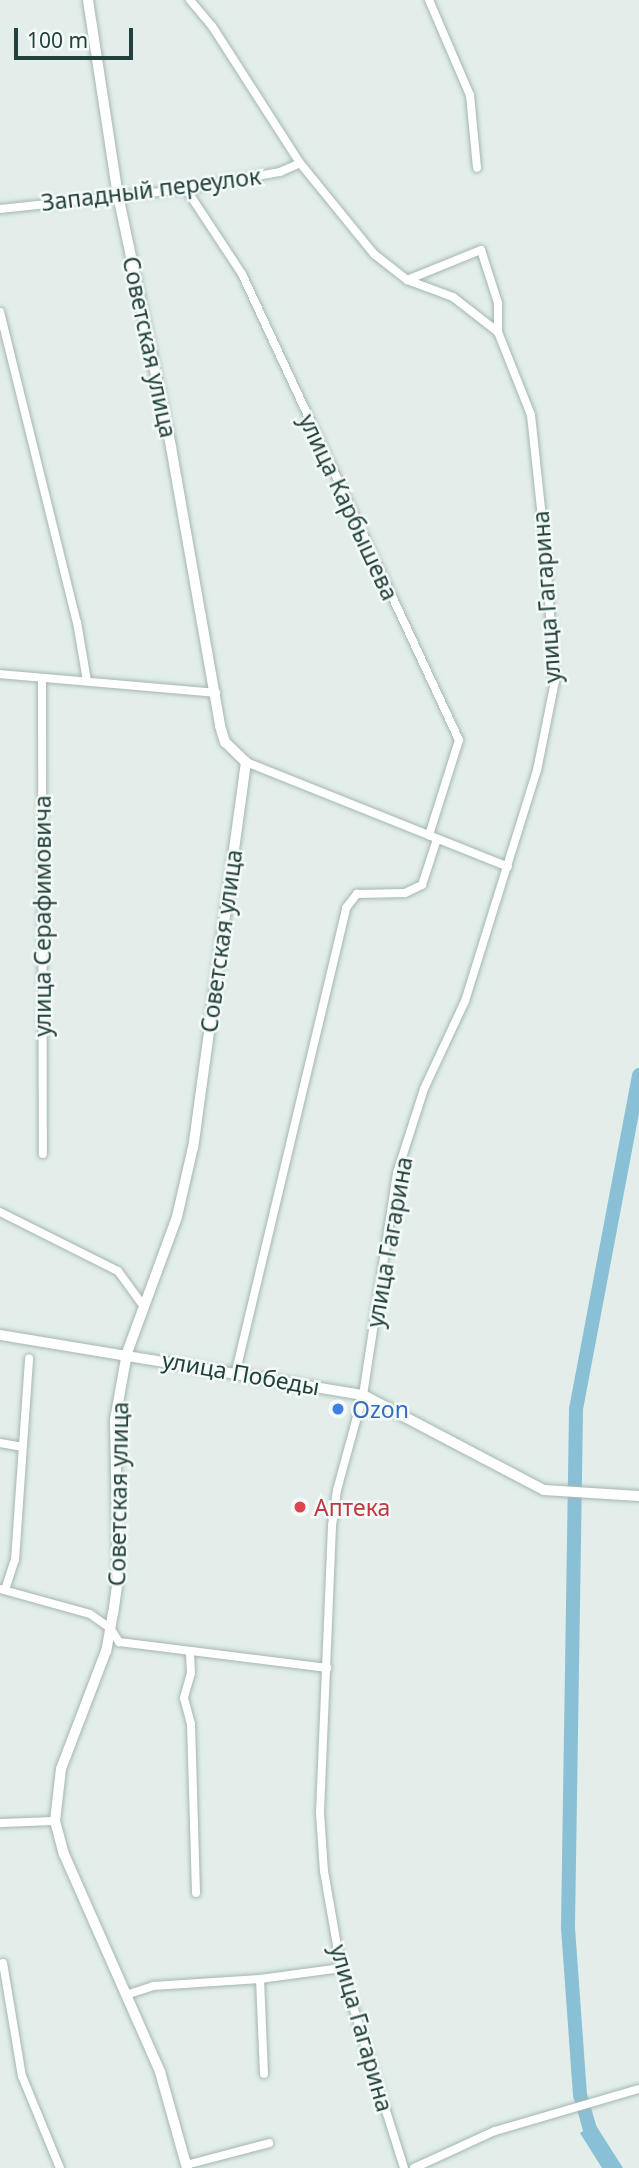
<!DOCTYPE html>
<meta charset="utf-8">
<style>
body{margin:0}
#map{position:relative;width:639px;height:2168px;overflow:hidden;background:#e3eeea;font-family:"Noto Sans",sans-serif}
div>[style]{position:absolute}
[style*='--x']{left:calc(var(--x)*1px);top:calc(var(--y)*1px);width:calc(var(--w)*1px);rotate:calc(var(--a)*1deg)}
.water>*{inset:0;background:#89c0d5}
.river>*{height:14px;margin:-7px;padding:0 7px;transform-origin:7px;border-radius:7px;background:#89c0d5}
.roads{filter:drop-shadow(0 0 2px #a5b6b2) drop-shadow(0 0 2px #a5b6b2)}
.minor>*{height:8px;margin:-4px;padding:0 4px;transform-origin:4px;border-radius:4px;background:#fff}
.tertiary>*{height:10px;margin:-5px;padding:0 5px;transform-origin:5px;border-radius:5px;background:#fff}
.dots>*{width:19px;height:19px;translate:-50% -50%;box-sizing:border-box;border:4px solid #f4faf8;border-radius:50%}
span{translate:-50% -50%;white-space:nowrap;text-align:center;line-height:1.15;-webkit-text-stroke:5px #f4faf8;paint-order:stroke}
.street-label{font-size:23px;color:#22403c}
.shop-label{font-size:23px;color:#366cbe}
.left{translate:0 -50%;text-align:left}
.health-label{font-size:23px;color:#be3a42}
.scale{position:absolute;left:14px;top:28px;width:119px;height:32px;box-sizing:border-box;border:4px solid #22403c;border-top:0;padding-left:9px;font-size:21px;line-height:24px;white-space:nowrap;color:#22403c;-webkit-text-stroke:5px #f4faf8;paint-order:stroke}
</style>
<div id="map">
<div class="water">
<i style="clip-path:polygon(595px 2124px,623px 2168px,602px 2168px,580px 2133px)"></i>
</div>
<div class="river">
<i style="--x:614;--y:2168;--w:42;--a:-123.3"></i>
<i style="--x:591;--y:2133;--w:40;--a:-106"></i>
<i style="--x:580;--y:2095;--w:169;--a:-94.1"></i>
<i style="--x:568;--y:1926;--w:517;--a:-89.11"></i>
<i style="--x:576;--y:1409;--w:340;--a:-79.3"></i>
</div>
<div class="roads">
<div class="minor">
<i style="--x:190;--y:0;--w:34;--a:50"></i>
<i style="--x:212;--y:26;--w:163;--a:57.3"></i>
<i style="--x:300;--y:163;--w:117;--a:50.9"></i>
<i style="--x:374;--y:254;--w:42;--a:38.2"></i>
<i style="--x:407;--y:280;--w:49;--a:20.3"></i>
<i style="--x:453;--y:297;--w:57;--a:37.9"></i>
<i style="--x:498;--y:332;--w:89;--a:68.3"></i>
<i style="--x:531;--y:415;--w:132;--a:83.9"></i>
<i style="--x:545;--y:546;--w:135;--a:85.8"></i>
<i style="--x:555;--y:681;--w:91;--a:101.4"></i>
<i style="--x:537;--y:770;--w:242;--a:107.3"></i>
<i style="--x:465;--y:1001;--w:97;--a:115"></i>
<i style="--x:424;--y:1089;--w:88;--a:107.8"></i>
<i style="--x:397;--y:1173;--w:225;--a:98.7"></i>
<i style="--x:363;--y:1395;--w:98;--a:105.3"></i>
<i style="--x:337;--y:1490;--w:36;--a:98"></i>
<i style="--x:332;--y:1526;--w:287;--a:92.4"></i>
<i style="--x:320;--y:1813;--w:58;--a:86.1"></i>
<i style="--x:324;--y:1871;--w:98;--a:80.1"></i>
<i style="--x:341;--y:1968;--w:210;--a:72.5"></i>
<i style="--x:429;--y:0;--w:103;--a:66.7"></i>
<i style="--x:470;--y:95;--w:73;--a:84.5"></i>
<i style="--x:186;--y:189;--w:102;--a:56.6"></i>
<i style="--x:242;--y:274;--w:514;--a:65.03"></i>
<i style="--x:459;--y:740;--w:100;--a:107.5"></i>
<i style="--x:0;--y:209;--w:187;--a:-6.1"></i>
<i style="--x:186;--y:189;--w:96;--a:-10.3"></i>
<i style="--x:280;--y:172;--w:22;--a:-24"></i>
<i style="--x:407;--y:280;--w:80;--a:-22.1"></i>
<i style="--x:481;--y:250;--w:56;--a:72.2"></i>
<i style="--x:498;--y:303;--w:29;--a:90"></i>
<i style="--x:0;--y:312;--w:319;--a:76.1"></i>
<i style="--x:77;--y:622;--w:60;--a:80.4"></i>
<i style="--x:0;--y:674;--w:217;--a:5"></i>
<i style="--x:42;--y:679;--w:475;--a:89.9"></i>
<i style="--x:246;--y:762;--w:282;--a:21.8"></i>
<i style="--x:0;--y:1212;--w:132;--a:26.6"></i>
<i style="--x:118;--y:1271;--w:41;--a:54"></i>
<i style="--x:236;--y:1371;--w:476;--a:-76.6"></i>
<i style="--x:346;--y:908;--w:18;--a:-52"></i>
<i style="--x:357;--y:894;--w:48;--a:-1.2"></i>
<i style="--x:405;--y:893;--w:19;--a:-25"></i>
<i style="--x:422;--y:885;--w:48;--a:-71.9"></i>
<i style="--x:0;--y:1443;--w:22;--a:10"></i>
<i style="--x:0;--y:1589;--w:93;--a:15.5"></i>
<i style="--x:90;--y:1614;--w:24;--a:35"></i>
<i style="--x:110;--y:1628;--w:17;--a:57"></i>
<i style="--x:119;--y:1642;--w:210;--a:7.1"></i>
<i style="--x:5;--y:1590;--w:32;--a:-72"></i>
<i style="--x:15;--y:1560;--w:202;--a:-86"></i>
<i style="--x:190;--y:1654;--w:19;--a:87"></i>
<i style="--x:191;--y:1673;--w:26;--a:106"></i>
<i style="--x:184;--y:1698;--w:27;--a:75"></i>
<i style="--x:191;--y:1724;--w:169;--a:88.3"></i>
<i style="--x:0;--y:1823;--w:55;--a:-2.1"></i>
<i style="--x:3;--y:1963;--w:115;--a:80.5"></i>
<i style="--x:22;--y:2076;--w:100;--a:67.6"></i>
<i style="--x:260;--y:1979;--w:95;--a:87.6"></i>
<i style="--x:129;--y:1994;--w:25;--a:-18"></i>
<i style="--x:153;--y:1986;--w:107;--a:-3.7"></i>
<i style="--x:260;--y:1979;--w:82;--a:-7.7"></i>
<i style="--x:186;--y:2165;--w:86;--a:-14.8"></i>
<i style="--x:414;--y:2168;--w:89;--a:-24.6"></i>
<i style="--x:495;--y:2131;--w:150;--a:-16.3"></i>
</div>
<div class="tertiary">
<i style="--x:88;--y:0;--w:197;--a:81.3"></i>
<i style="--x:118;--y:195;--w:258;--a:78.1"></i>
<i style="--x:171;--y:447;--w:283;--a:80"></i>
<i style="--x:220;--y:726;--w:17;--a:73"></i>
<i style="--x:225;--y:742;--w:29;--a:44"></i>
<i style="--x:246;--y:762;--w:389;--a:97.8"></i>
<i style="--x:193;--y:1147;--w:72;--a:102.9"></i>
<i style="--x:177;--y:1217;--w:145;--a:110.2"></i>
<i style="--x:127;--y:1353;--w:68;--a:100.2"></i>
<i style="--x:115;--y:1420;--w:159;--a:88.9"></i>
<i style="--x:118;--y:1579;--w:34;--a:98"></i>
<i style="--x:113;--y:1613;--w:39;--a:100"></i>
<i style="--x:106;--y:1651;--w:126;--a:110.9"></i>
<i style="--x:61;--y:1769;--w:52;--a:96.6"></i>
<i style="--x:55;--y:1821;--w:34;--a:75"></i>
<i style="--x:64;--y:1854;--w:238;--a:66.2"></i>
<i style="--x:160;--y:2072;--w:100;--a:74.3"></i>
<i style="--x:0;--y:1335;--w:368;--a:9.4"></i>
<i style="--x:363;--y:1395;--w:204;--a:27.7"></i>
<i style="--x:544;--y:1490;--w:95;--a:3.6"></i>
</div>
</div>
<div class="dots">
<i style="left:338px;top:1409px;background:#3f7fe0"></i>
<i style="left:300px;top:1507px;background:#e0444e"></i>
</div>
<div class="street-label">
<span style="left:151px;top:189px;rotate:-7deg">Западный переулок</span>
<span style="left:150px;top:347px;rotate:78deg">Советская улица</span>
<span style="left:349px;top:507px;rotate:65deg">улица Карбышева</span>
<span style="left:546px;top:597px;rotate:-94deg">улица Гагарина</span>
<span style="left:42px;top:916px;rotate:-90deg">улица Серафимовича</span>
<span style="left:221px;top:941px;rotate:-82deg">Советская улица</span>
<span style="left:389px;top:1242px;rotate:-80deg">улица Гагарина</span>
<span style="left:241px;top:1373px;rotate:10deg">улица Победы</span>
<span style="left:118px;top:1494px;rotate:-89deg">Советская улица</span>
<span style="left:362px;top:2028px;rotate:74deg">улица Гагарина</span>
</div>
<div class="shop-label">
<span class="left" style="left:352px;top:1409px">Ozon</span>
</div>
<div class="health-label">
<span class="left" style="left:314px;top:1507px">Аптека</span>
</div>
<div class="scale">100 m</div>
</div>
